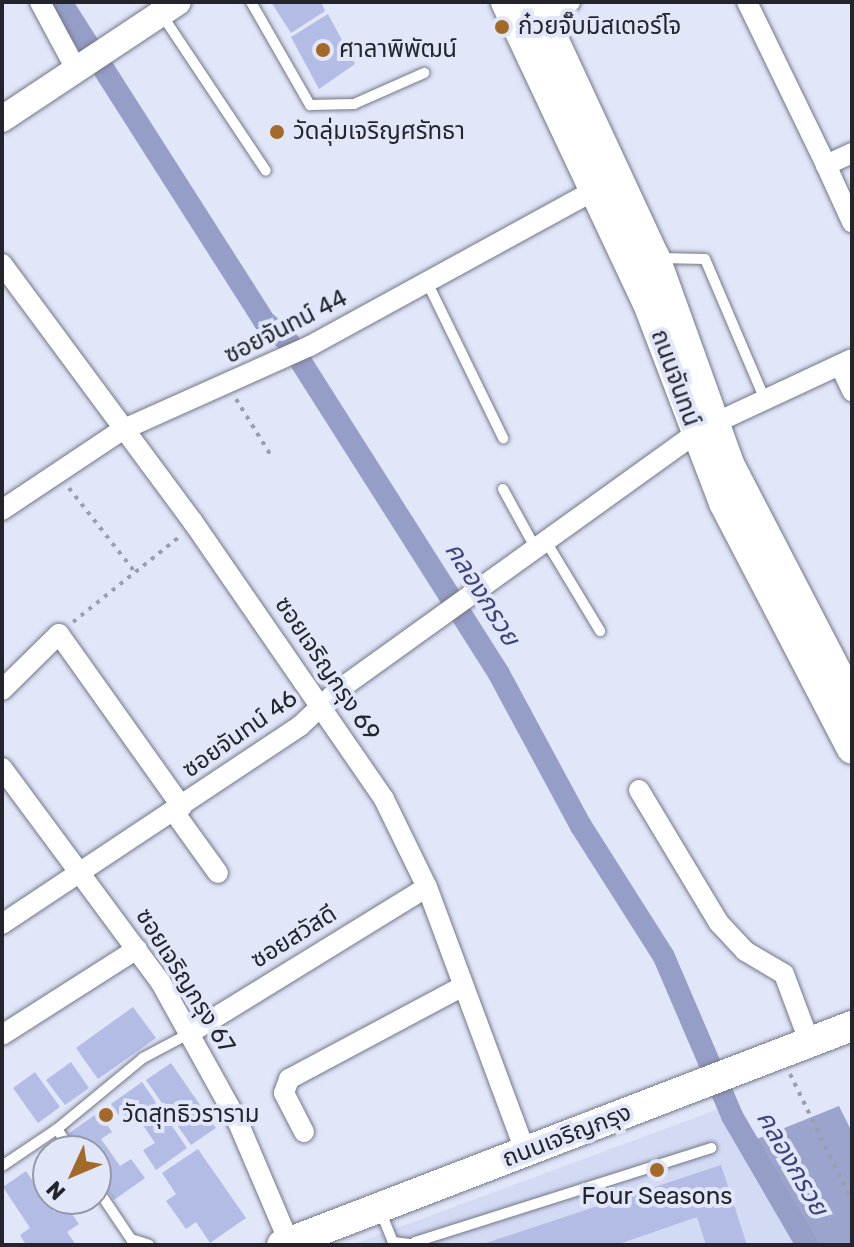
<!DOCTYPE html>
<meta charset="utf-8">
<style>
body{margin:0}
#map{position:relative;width:854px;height:1247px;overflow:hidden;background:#e1e6f9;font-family:Rubik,"Noto Sans Thai",sans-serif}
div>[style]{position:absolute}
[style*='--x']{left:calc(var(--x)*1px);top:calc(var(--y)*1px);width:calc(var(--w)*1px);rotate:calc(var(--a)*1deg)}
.built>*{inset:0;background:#d3daf4}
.forest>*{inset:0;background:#9aa4cc}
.canal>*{height:22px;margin:-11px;padding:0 11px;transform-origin:11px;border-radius:11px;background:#959ec6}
.building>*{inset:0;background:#b2bce5}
.path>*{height:4px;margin-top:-2px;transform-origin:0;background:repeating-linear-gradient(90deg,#9b9ead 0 4px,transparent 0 10px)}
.roads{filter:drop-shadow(0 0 2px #737788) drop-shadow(0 0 2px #737788)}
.service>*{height:10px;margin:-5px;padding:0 5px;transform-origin:5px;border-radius:5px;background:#fff}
.minor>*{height:20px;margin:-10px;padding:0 10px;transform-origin:10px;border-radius:10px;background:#fff}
.tertiary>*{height:26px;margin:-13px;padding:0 13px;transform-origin:13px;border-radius:13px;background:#fff}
.secondary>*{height:30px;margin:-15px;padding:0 15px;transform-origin:15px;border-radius:15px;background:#fff}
.dots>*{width:22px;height:22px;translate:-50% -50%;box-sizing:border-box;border:4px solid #e1e6f9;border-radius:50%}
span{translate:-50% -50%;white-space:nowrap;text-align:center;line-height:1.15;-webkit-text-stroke:8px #e1e6f9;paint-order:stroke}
.poi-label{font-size:24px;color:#24252c}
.left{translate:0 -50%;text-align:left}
.street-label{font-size:24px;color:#24252c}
.water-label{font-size:26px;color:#3c457a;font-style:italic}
.frame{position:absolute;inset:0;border:4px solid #24252c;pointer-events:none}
.north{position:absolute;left:32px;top:1135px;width:80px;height:80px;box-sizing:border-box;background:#e1e6f9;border:2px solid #9599a7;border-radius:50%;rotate:226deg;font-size:22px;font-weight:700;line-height:32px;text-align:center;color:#24252c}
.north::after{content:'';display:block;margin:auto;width:28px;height:36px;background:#a36929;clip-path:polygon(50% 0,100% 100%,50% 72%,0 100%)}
</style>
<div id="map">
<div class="built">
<i style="clip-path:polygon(724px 1107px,803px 1245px,351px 1245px)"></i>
</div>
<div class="forest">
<i style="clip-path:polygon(839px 1106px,852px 1132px,852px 1245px,814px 1245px,752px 1141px)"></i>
</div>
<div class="canal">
<i style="--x:61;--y:2;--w:378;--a:57.5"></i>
<i style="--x:264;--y:321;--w:33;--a:41"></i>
<i style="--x:289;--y:343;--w:392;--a:57.6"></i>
<i style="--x:499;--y:674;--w:173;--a:61.7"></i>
<i style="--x:581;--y:826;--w:155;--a:57.6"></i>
<i style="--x:664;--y:957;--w:173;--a:66.8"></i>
<i style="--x:732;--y:1116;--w:149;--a:59.8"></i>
</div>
<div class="building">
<i style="clip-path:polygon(271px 2px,321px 2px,325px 11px,291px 33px)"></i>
<i style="clip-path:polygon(328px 14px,355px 64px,319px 89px,291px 37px)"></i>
<i style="clip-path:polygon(133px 1007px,156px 1038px,98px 1079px,76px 1048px)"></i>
<i style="clip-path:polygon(71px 1062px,89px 1088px,65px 1105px,46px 1080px)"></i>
<i style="clip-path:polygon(171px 1063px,216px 1128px,191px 1145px,146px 1080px)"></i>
<i style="clip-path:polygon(35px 1072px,60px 1107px,38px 1123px,13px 1088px)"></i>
<i style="clip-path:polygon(142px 1082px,187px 1148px,156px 1170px,143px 1150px,155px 1143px,136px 1115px,124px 1123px,111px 1104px)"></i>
<i style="clip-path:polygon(99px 1112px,112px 1132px,101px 1139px,120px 1166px,131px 1159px,145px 1178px,114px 1200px,96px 1174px,96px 1151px,80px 1151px,68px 1134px)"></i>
<i style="clip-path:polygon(198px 1149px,246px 1218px,210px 1243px,196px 1222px,186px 1229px,166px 1201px,176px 1194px,162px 1173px)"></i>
<i style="clip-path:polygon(721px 1165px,747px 1245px,706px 1245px,697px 1217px,616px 1245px,480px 1245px)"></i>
<i style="clip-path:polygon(26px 1171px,54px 1212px,65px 1204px,79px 1224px,67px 1232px,76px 1245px,26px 1245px,20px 1235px,30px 1228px,3px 1187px)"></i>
</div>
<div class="path">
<i style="--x:236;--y:399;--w:65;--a:58.3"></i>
<i style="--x:69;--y:488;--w:105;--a:51.9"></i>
<i style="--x:73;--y:622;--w:136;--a:-38.7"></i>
<i style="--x:790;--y:1074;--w:141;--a:64"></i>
</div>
<div class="roads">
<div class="service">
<i style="--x:251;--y:2;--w:119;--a:60.2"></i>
<i style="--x:310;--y:105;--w:44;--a:-1.3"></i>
<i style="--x:354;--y:104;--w:77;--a:-23.9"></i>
<i style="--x:162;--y:15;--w:187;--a:56.3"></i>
<i style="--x:660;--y:258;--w:45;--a:1.3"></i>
<i style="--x:705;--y:259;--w:153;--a:66.9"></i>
<i style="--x:427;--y:282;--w:174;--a:64"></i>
<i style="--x:503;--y:489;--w:68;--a:61.2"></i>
<i style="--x:547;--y:543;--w:103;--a:58.9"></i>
<i style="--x:57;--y:1129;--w:27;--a:56"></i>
<i style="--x:2;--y:1166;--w:66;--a:-33.9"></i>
<i style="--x:57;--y:1129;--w:112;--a:-39.5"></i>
<i style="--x:143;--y:1058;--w:53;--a:-28"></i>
<i style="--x:96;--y:1187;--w:63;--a:56.1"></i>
<i style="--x:131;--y:1239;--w:19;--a:18"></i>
<i style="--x:380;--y:1210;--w:35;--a:68"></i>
<i style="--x:393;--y:1242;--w:23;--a:7"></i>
<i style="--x:415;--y:1242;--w:311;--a:-17.6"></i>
</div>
<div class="minor">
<i style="--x:40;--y:2;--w:78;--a:61.8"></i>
<i style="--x:747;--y:2;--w:181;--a:64.1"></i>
<i style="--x:543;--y:17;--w:31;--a:-29"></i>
<i style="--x:852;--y:153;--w:29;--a:155"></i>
<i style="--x:826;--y:165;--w:63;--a:65.5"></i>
<i style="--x:2;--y:264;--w:321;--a:53.5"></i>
<i style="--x:193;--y:522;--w:336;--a:55.4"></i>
<i style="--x:384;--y:799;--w:98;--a:64"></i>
<i style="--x:427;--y:887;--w:282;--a:69.6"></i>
<i style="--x:840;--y:365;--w:29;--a:65"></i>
<i style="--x:715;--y:423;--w:151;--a:-25"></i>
<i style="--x:2;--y:510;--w:144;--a:-33.7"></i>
<i style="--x:122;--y:430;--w:206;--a:-24.1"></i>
<i style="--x:310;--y:346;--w:325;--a:-28.7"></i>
<i style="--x:2;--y:690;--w:80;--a:-44.5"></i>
<i style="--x:59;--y:634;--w:212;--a:54.6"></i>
<i style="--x:2;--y:768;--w:267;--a:53.5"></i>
<i style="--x:161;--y:983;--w:157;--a:61"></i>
<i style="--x:237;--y:1120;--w:133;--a:66.9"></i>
<i style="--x:639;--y:790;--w:155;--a:59"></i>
<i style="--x:719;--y:923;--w:38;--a:47"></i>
<i style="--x:745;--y:951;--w:45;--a:30.5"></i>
<i style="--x:784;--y:974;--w:72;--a:69.5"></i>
<i style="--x:174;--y:812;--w:75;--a:54.2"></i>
<i style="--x:2;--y:924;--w:358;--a:-33.6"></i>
<i style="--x:300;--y:726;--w:51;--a:-43.4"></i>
<i style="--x:337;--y:691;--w:441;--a:-35.7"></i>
<i style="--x:190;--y:1033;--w:278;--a:-31.6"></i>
<i style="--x:2;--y:1035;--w:160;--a:-32.5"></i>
<i style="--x:304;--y:1132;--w:44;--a:-117.1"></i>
<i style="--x:284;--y:1093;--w:15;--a:-70"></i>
<i style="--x:289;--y:1079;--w:197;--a:-28.1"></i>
</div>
<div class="tertiary">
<i style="--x:2;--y:119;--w:211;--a:-33.6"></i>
</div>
<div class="secondary">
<i style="--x:506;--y:2;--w:331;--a:64.8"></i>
<i style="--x:647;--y:301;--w:216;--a:69.1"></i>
<i style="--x:724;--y:503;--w:277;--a:62.5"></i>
<i style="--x:536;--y:2;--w:282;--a:65.1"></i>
<i style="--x:655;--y:258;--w:221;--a:70.2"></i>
<i style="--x:730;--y:466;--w:265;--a:62.6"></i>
<i style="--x:282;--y:1245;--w:611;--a:-21.02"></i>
</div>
</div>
<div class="dots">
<i style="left:502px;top:27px;background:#a36929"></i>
<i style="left:323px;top:50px;background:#a36929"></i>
<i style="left:277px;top:132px;background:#a36929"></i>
<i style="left:106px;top:1115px;background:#a36929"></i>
<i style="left:657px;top:1170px;background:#a36929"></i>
</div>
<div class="poi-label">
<span class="left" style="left:518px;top:27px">ก๋วยจั๊บมิสเตอร์โจ</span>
<span class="left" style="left:339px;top:50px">ศาลาพิพัฒน์</span>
<span class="left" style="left:293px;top:132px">วัดลุ่มเจริญศรัทธา</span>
<span class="left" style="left:122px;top:1115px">วัดสุทธิวราราม</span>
<span style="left:657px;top:1197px">Four Seasons</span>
</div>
<div class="street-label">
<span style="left:286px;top:327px;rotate:-27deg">ซอยจันทน์ 44</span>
<span style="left:675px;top:378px;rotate:70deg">ถนนจันทน์</span>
<span style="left:327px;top:669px;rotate:56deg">ซอยเจริญกรุง 69</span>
<span style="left:240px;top:734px;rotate:-35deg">ซอยจันทน์ 46</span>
<span style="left:294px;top:937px;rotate:-32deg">ซอยสวัสดี</span>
<span style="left:185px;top:981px;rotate:58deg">ซอยเจริญกรุง 67</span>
<span style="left:567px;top:1136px;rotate:-21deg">ถนนเจริญกรุง</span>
</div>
<div class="water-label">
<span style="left:482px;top:594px;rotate:58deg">คลองกรวย</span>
<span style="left:792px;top:1163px;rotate:60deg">คลองกรวย</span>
</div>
<div class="frame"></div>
<div class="north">N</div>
</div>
